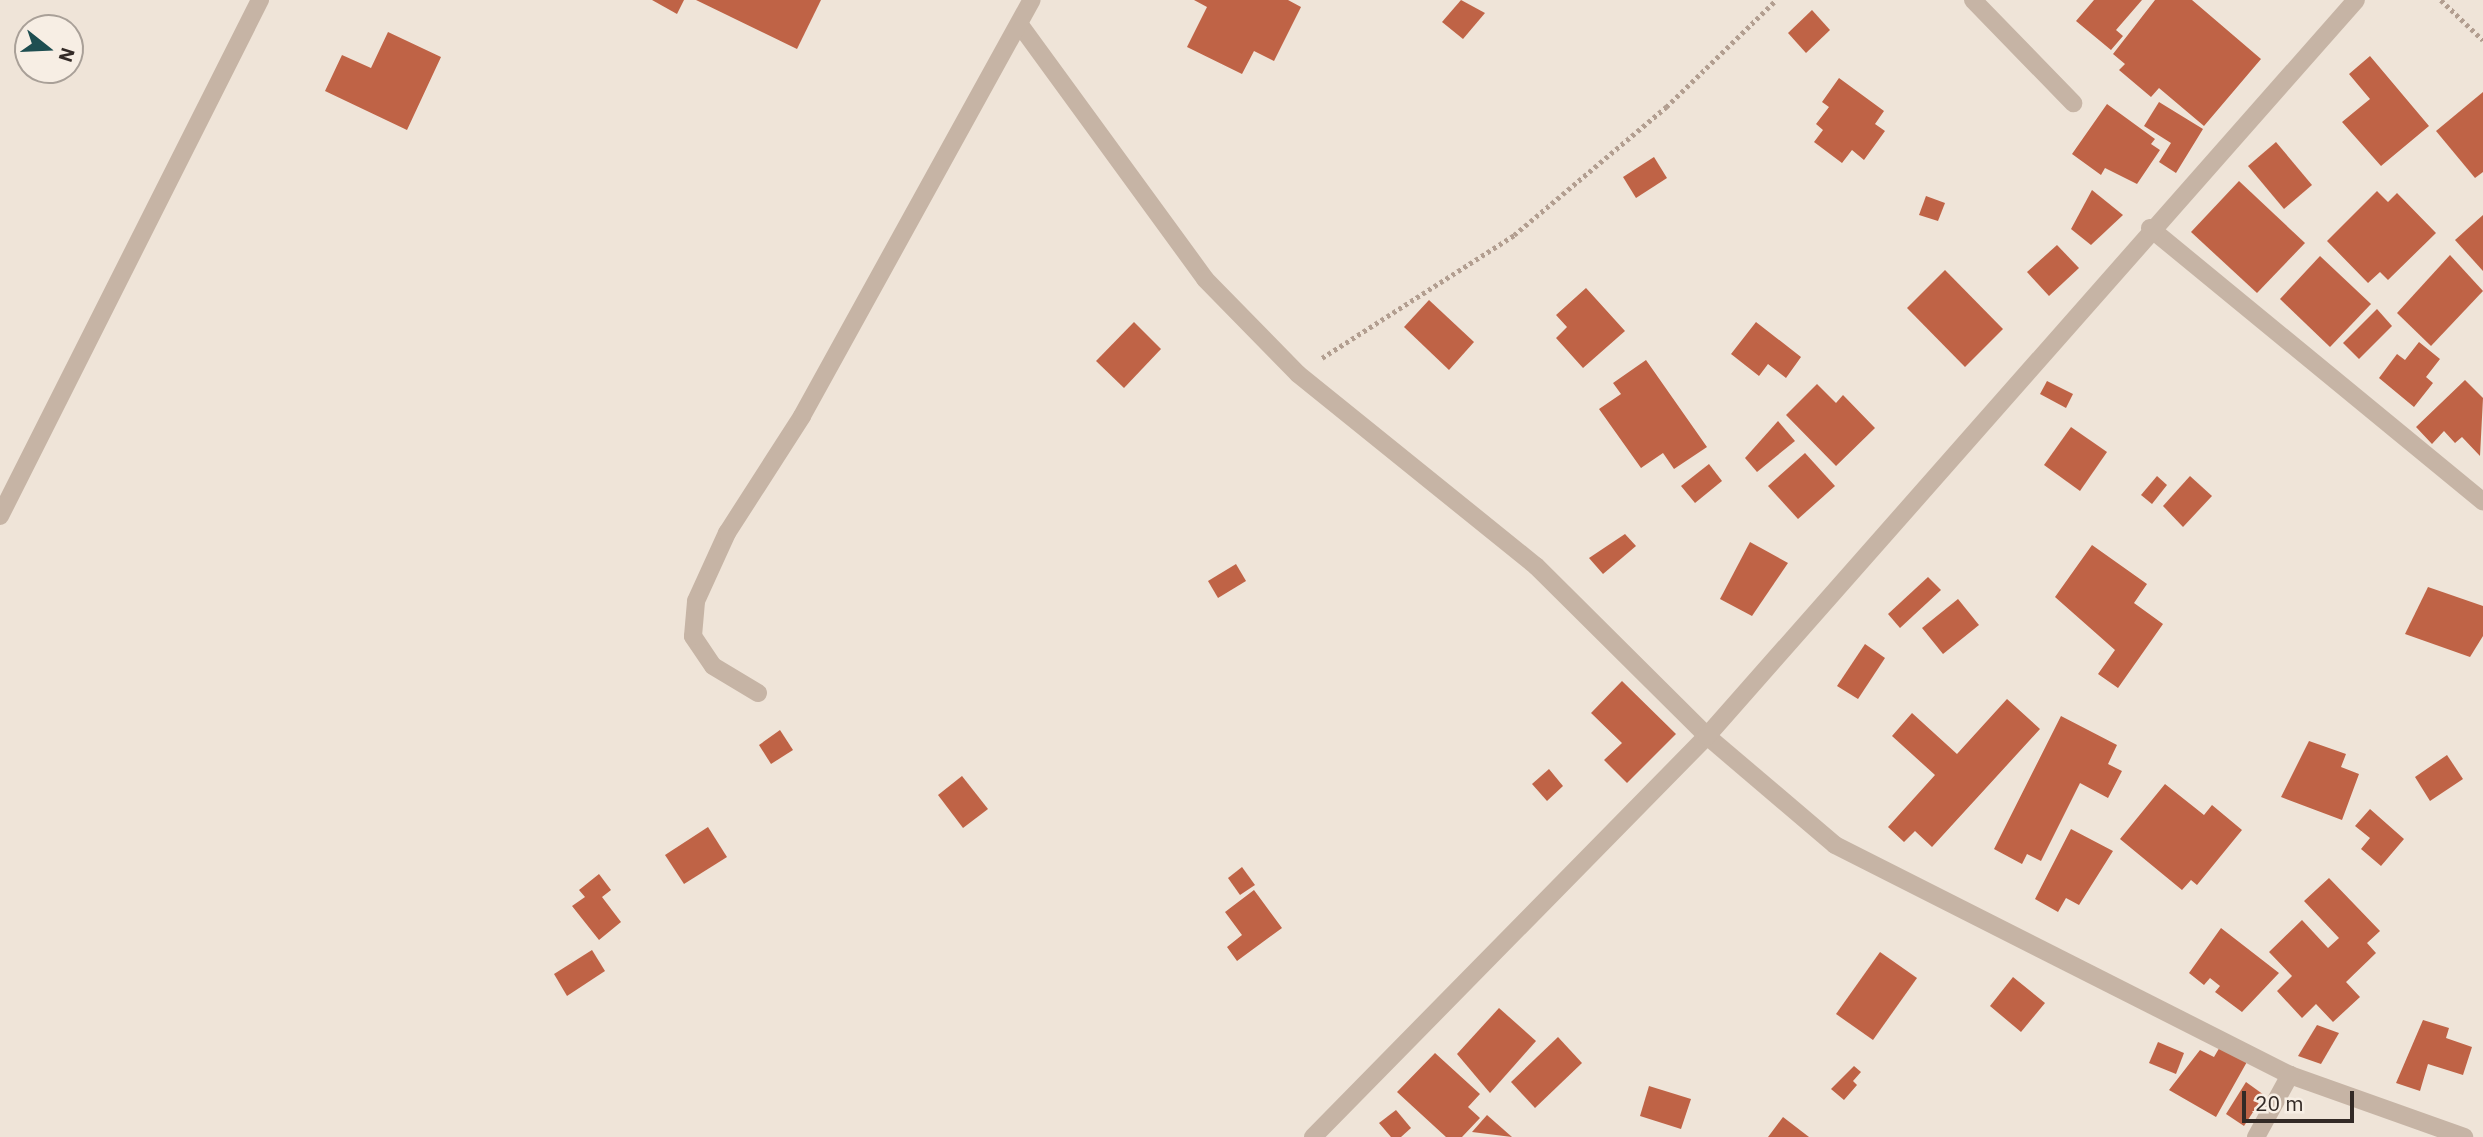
<!DOCTYPE html>
<style>
body{margin:0}
#map{position:relative;width:2483px;height:1137px;overflow:hidden;background:#efe4d8;font-family:"IBM Plex Sans",sans-serif}
div>[style]{position:absolute}
[style*='--x']{left:calc(var(--x)*1px);top:calc(var(--y)*1px);width:calc(var(--w)*1px);rotate:calc(var(--a)*1deg)}
.building>*{inset:0;background:#bf6346}
.path>*{height:4.5px;margin-top:-2.25px;transform-origin:0;background:repeating-linear-gradient(90deg,#b29e90 0 3.5px,transparent 0 7px)}
.minor>*{height:18px;margin:-9px;padding:0 9px;transform-origin:9px;border-radius:9px;background:#c6b4a5}
span{translate:-50% -50%;white-space:nowrap;text-align:center;line-height:1.15;-webkit-text-stroke:7px #f7eee4;paint-order:stroke}
.north{position:absolute;left:14px;top:14px;width:70px;height:70px;box-sizing:border-box;background:#f7eee4;border:2px solid #a9a098;border-radius:50%;rotate:108deg;font-size:19px;font-weight:700;line-height:28px;text-align:center;color:#332a26}
.north::after{content:'';display:block;margin:auto;width:24px;height:32px;background:#1e4e51;clip-path:polygon(50% 0,100% 100%,50% 72%,0 100%)}
.scale{position:absolute;left:2242px;top:1091px;width:112px;height:32px;box-sizing:border-box;border:4px solid #332a26;border-top:0;padding-left:9px;font-size:21px;line-height:24px;white-space:nowrap;color:#332a26;-webkit-text-stroke:5px #f7eee4;paint-order:stroke}
</style>
<div id="map">
<div class="building">
<i style="clip-path:polygon(652px 0,684px 0,677px 14px)"></i>
<i style="clip-path:polygon(696px 0,821px 0,797px 49px)"></i>
<i style="clip-path:polygon(1194px 0,1288px 0,1301px 7px,1274px 61px,1254px 51px,1242px 74px,1187px 47px,1207px 7px)"></i>
<i style="clip-path:polygon(1461px 0,1485px 13px,1463px 39px,1442px 22px)"></i>
<i style="clip-path:polygon(2094px 0,2142px 0,2116px 30px,2123px 36px,2111px 50px,2076px 21px)"></i>
<i style="clip-path:polygon(2155px 0,2192px 0,2261px 59px,2204px 126px,2159px 88px,2151px 97px,2119px 70px,2125px 64px,2113px 54px)"></i>
<i style="clip-path:polygon(1812px 10px,1830px 30px,1806px 53px,1788px 33px)"></i>
<i style="clip-path:polygon(388px 32px,441px 57px,407px 130px,325px 91px,342px 55px,371px 68px)"></i>
<i style="clip-path:polygon(2370px 56px,2429px 126px,2381px 166px,2342px 122px,2370px 99px,2349px 74px)"></i>
<i style="clip-path:polygon(1839px 78px,1884px 111px,1875px 124px,1885px 131px,1864px 160px,1852px 150px,1842px 163px,1814px 142px,1823px 130px,1816px 124px,1829px 107px,1822px 102px)"></i>
<i style="clip-path:polygon(2483px 92px,2483px 172px,2475px 178px,2436px 131px)"></i>
<i style="clip-path:polygon(2159px 102px,2203px 129px,2176px 173px,2159px 162px,2171px 143px,2144px 126px)"></i>
<i style="clip-path:polygon(2107px 104px,2155px 139px,2151px 144px,2160px 150px,2137px 184px,2105px 168px,2101px 175px,2072px 154px)"></i>
<i style="clip-path:polygon(2276px 142px,2312px 185px,2284px 209px,2248px 166px)"></i>
<i style="clip-path:polygon(1654px 157px,1667px 178px,1636px 198px,1623px 177px)"></i>
<i style="clip-path:polygon(2239px 181px,2305px 243px,2257px 293px,2191px 232px)"></i>
<i style="clip-path:polygon(2092px 190px,2123px 215px,2091px 245px,2071px 229px)"></i>
<i style="clip-path:polygon(2377px 191px,2388px 202px,2397px 193px,2436px 233px,2388px 280px,2380px 272px,2368px 283px,2327px 241px)"></i>
<i style="clip-path:polygon(1926px 196px,1945px 203px,1938px 221px,1919px 215px)"></i>
<i style="clip-path:polygon(2483px 215px,2483px 271px,2455px 240px)"></i>
<i style="clip-path:polygon(2057px 245px,2079px 268px,2049px 296px,2027px 272px)"></i>
<i style="clip-path:polygon(2450px 255px,2483px 291px,2431px 346px,2397px 313px)"></i>
<i style="clip-path:polygon(2320px 256px,2371px 304px,2330px 347px,2280px 299px)"></i>
<i style="clip-path:polygon(1945px 270px,2003px 329px,1965px 367px,1907px 308px)"></i>
<i style="clip-path:polygon(1586px 288px,1625px 331px,1583px 368px,1556px 338px,1567px 327px,1556px 315px)"></i>
<i style="clip-path:polygon(1429px 300px,1474px 342px,1449px 370px,1404px 327px)"></i>
<i style="clip-path:polygon(2377px 309px,2392px 326px,2359px 359px,2343px 343px)"></i>
<i style="clip-path:polygon(1134px 322px,1161px 349px,1124px 388px,1096px 361px)"></i>
<i style="clip-path:polygon(1756px 322px,1801px 357px,1786px 378px,1768px 364px,1759px 376px,1731px 354px)"></i>
<i style="clip-path:polygon(2419px 342px,2440px 359px,2426px 377px,2433px 383px,2414px 407px,2379px 378px,2397px 354px,2405px 360px)"></i>
<i style="clip-path:polygon(1646px 360px,1707px 447px,1674px 469px,1663px 453px,1641px 468px,1599px 409px,1621px 394px,1613px 383px)"></i>
<i style="clip-path:polygon(2465px 380px,2483px 398px,2480px 456px,2462px 437px,2455px 443px,2444px 431px,2432px 444px,2416px 427px)"></i>
<i style="clip-path:polygon(2047px 381px,2073px 394px,2066px 408px,2040px 394px)"></i>
<i style="clip-path:polygon(1817px 384px,1836px 403px,1843px 395px,1875px 428px,1836px 466px,1786px 415px)"></i>
<i style="clip-path:polygon(1778px 421px,1795px 441px,1757px 472px,1745px 458px)"></i>
<i style="clip-path:polygon(2071px 427px,2107px 452px,2080px 491px,2044px 465px)"></i>
<i style="clip-path:polygon(1805px 453px,1835px 486px,1798px 519px,1768px 486px)"></i>
<i style="clip-path:polygon(1709px 464px,1722px 481px,1695px 503px,1681px 486px)"></i>
<i style="clip-path:polygon(2157px 476px,2167px 485px,2152px 504px,2141px 495px)"></i>
<i style="clip-path:polygon(2190px 476px,2212px 496px,2183px 527px,2163px 506px)"></i>
<i style="clip-path:polygon(1625px 534px,1636px 546px,1603px 574px,1589px 558px)"></i>
<i style="clip-path:polygon(1750px 542px,1788px 563px,1752px 616px,1720px 599px)"></i>
<i style="clip-path:polygon(2092px 545px,2147px 584px,2134px 603px,2163px 624px,2118px 688px,2098px 674px,2115px 650px,2055px 597px)"></i>
<i style="clip-path:polygon(1236px 564px,1246px 581px,1218px 598px,1208px 581px)"></i>
<i style="clip-path:polygon(1928px 577px,1941px 590px,1900px 628px,1888px 614px)"></i>
<i style="clip-path:polygon(2428px 587px,2483px 606px,2483px 636px,2470px 657px,2405px 634px)"></i>
<i style="clip-path:polygon(1958px 599px,1979px 625px,1943px 654px,1922px 628px)"></i>
<i style="clip-path:polygon(1865px 644px,1885px 658px,1858px 699px,1837px 686px)"></i>
<i style="clip-path:polygon(1622px 681px,1676px 734px,1627px 783px,1604px 760px,1622px 743px,1591px 713px)"></i>
<i style="clip-path:polygon(2007px 699px,2040px 729px,1932px 847px,1915px 831px,1904px 842px,1888px 827px,1935px 775px,1892px 736px,1912px 713px,1957px 754px)"></i>
<i style="clip-path:polygon(2061px 716px,2117px 745px,2108px 764px,2122px 771px,2108px 798px,2080px 783px,2041px 861px,2027px 854px,2022px 864px,1994px 849px)"></i>
<i style="clip-path:polygon(780px 730px,793px 750px,771px 764px,759px 745px)"></i>
<i style="clip-path:polygon(2309px 741px,2346px 754px,2341px 767px,2359px 774px,2342px 820px,2281px 797px)"></i>
<i style="clip-path:polygon(2447px 755px,2463px 779px,2430px 801px,2415px 777px)"></i>
<i style="clip-path:polygon(1549px 769px,1563px 786px,1547px 801px,1532px 784px)"></i>
<i style="clip-path:polygon(962px 776px,988px 809px,963px 828px,938px 795px)"></i>
<i style="clip-path:polygon(2165px 784px,2204px 815px,2212px 805px,2242px 830px,2197px 885px,2191px 880px,2182px 890px,2120px 839px)"></i>
<i style="clip-path:polygon(2370px 809px,2404px 839px,2381px 866px,2361px 849px,2370px 838px,2355px 826px)"></i>
<i style="clip-path:polygon(708px 827px,727px 857px,684px 884px,665px 855px)"></i>
<i style="clip-path:polygon(2071px 829px,2113px 851px,2079px 905px,2066px 898px,2058px 912px,2035px 899px)"></i>
<i style="clip-path:polygon(1242px 867px,1255px 885px,1240px 895px,1228px 878px)"></i>
<i style="clip-path:polygon(599px 874px,611px 890px,602px 897px,621px 922px,599px 940px,572px 906px,585px 897px,579px 890px)"></i>
<i style="clip-path:polygon(2329px 878px,2380px 931px,2367px 943px,2376px 953px,2346px 982px,2360px 997px,2333px 1022px,2316px 1004px,2302px 1018px,2277px 991px,2292px 976px,2269px 952px,2302px 920px,2328px 948px,2339px 938px,2304px 901px)"></i>
<i style="clip-path:polygon(1254px 890px,1282px 928px,1237px 961px,1227px 947px,1242px 935px,1225px 912px)"></i>
<i style="clip-path:polygon(2221px 928px,2279px 973px,2242px 1012px,2215px 992px,2220px 986px,2210px 978px,2204px 985px,2189px 973px)"></i>
<i style="clip-path:polygon(592px 950px,605px 971px,567px 996px,554px 974px)"></i>
<i style="clip-path:polygon(1880px 952px,1917px 978px,1873px 1040px,1836px 1014px)"></i>
<i style="clip-path:polygon(2013px 977px,2045px 1003px,2021px 1032px,1990px 1006px)"></i>
<i style="clip-path:polygon(1499px 1008px,1536px 1041px,1490px 1093px,1457px 1054px)"></i>
<i style="clip-path:polygon(2423px 1020px,2449px 1028px,2446px 1038px,2472px 1047px,2463px 1075px,2428px 1064px,2420px 1091px,2396px 1083px)"></i>
<i style="clip-path:polygon(2317px 1025px,2339px 1033px,2321px 1064px,2298px 1056px)"></i>
<i style="clip-path:polygon(1558px 1037px,1582px 1063px,1535px 1108px,1511px 1082px)"></i>
<i style="clip-path:polygon(2158px 1042px,2184px 1053px,2176px 1074px,2149px 1063px)"></i>
<i style="clip-path:polygon(2221px 1045px,2248px 1060px,2216px 1117px,2169px 1090px,2200px 1050px,2214px 1057px)"></i>
<i style="clip-path:polygon(1435px 1053px,1480px 1094px,1468px 1107px,1480px 1118px,1462px 1137px,1446px 1137px,1397px 1092px)"></i>
<i style="clip-path:polygon(1854px 1066px,1861px 1072px,1853px 1081px,1857px 1085px,1844px 1100px,1831px 1089px)"></i>
<i style="clip-path:polygon(2246px 1082px,2264px 1095px,2244px 1126px,2226px 1114px)"></i>
<i style="clip-path:polygon(1649px 1086px,1691px 1099px,1681px 1129px,1640px 1116px)"></i>
<i style="clip-path:polygon(1396px 1110px,1411px 1128px,1401px 1137px,1391px 1137px,1379px 1123px)"></i>
<i style="clip-path:polygon(1487px 1115px,1512px 1137px,1472px 1132px)"></i>
<i style="clip-path:polygon(1783px 1117px,1809px 1137px,1768px 1137px)"></i>
</div>
<div class="path">
<i style="--x:2441;--y:0;--w:58;--a:43.6"></i>
<i style="--x:1322;--y:358;--w:228;--a:-32.6"></i>
<i style="--x:1514;--y:235;--w:199;--a:-40.1"></i>
<i style="--x:1666;--y:107;--w:153;--a:-44.2"></i>
</div>
<div class="minor">
<i style="--x:1973;--y:0;--w:144;--a:45.8"></i>
<i style="--x:1020;--y:25;--w:314;--a:53.9"></i>
<i style="--x:1205;--y:279;--w:133;--a:45.6"></i>
<i style="--x:1298;--y:374;--w:306;--a:38.9"></i>
<i style="--x:1536;--y:566;--w:241;--a:44.8"></i>
<i style="--x:1707;--y:736;--w:168;--a:40.4"></i>
<i style="--x:1835;--y:845;--w:510;--a:26.82"></i>
<i style="--x:2290;--y:1075;--w:185;--a:19.6"></i>
<i style="--x:2150;--y:228;--w:431;--a:39.4"></i>
<i style="--x:0;--y:516;--w:578;--a:-63.26"></i>
<i style="--x:758;--y:693;--w:52;--a:-149"></i>
<i style="--x:713;--y:666;--w:36;--a:-124"></i>
<i style="--x:693;--y:636;--w:35;--a:-85"></i>
<i style="--x:696;--y:601;--w:75;--a:-65.5"></i>
<i style="--x:727;--y:533;--w:139;--a:-57.3"></i>
<i style="--x:802;--y:416;--w:475;--a:-61.1"></i>
<i style="--x:1313;--y:1137;--w:562;--a:-45.5"></i>
<i style="--x:1707;--y:736;--w:981;--a:-48.59"></i>
<i style="--x:2256;--y:1137;--w:71;--a:-61.3"></i>
</div>
<div class="north">N</div>
<div class="scale">20 m</div>
</div>
